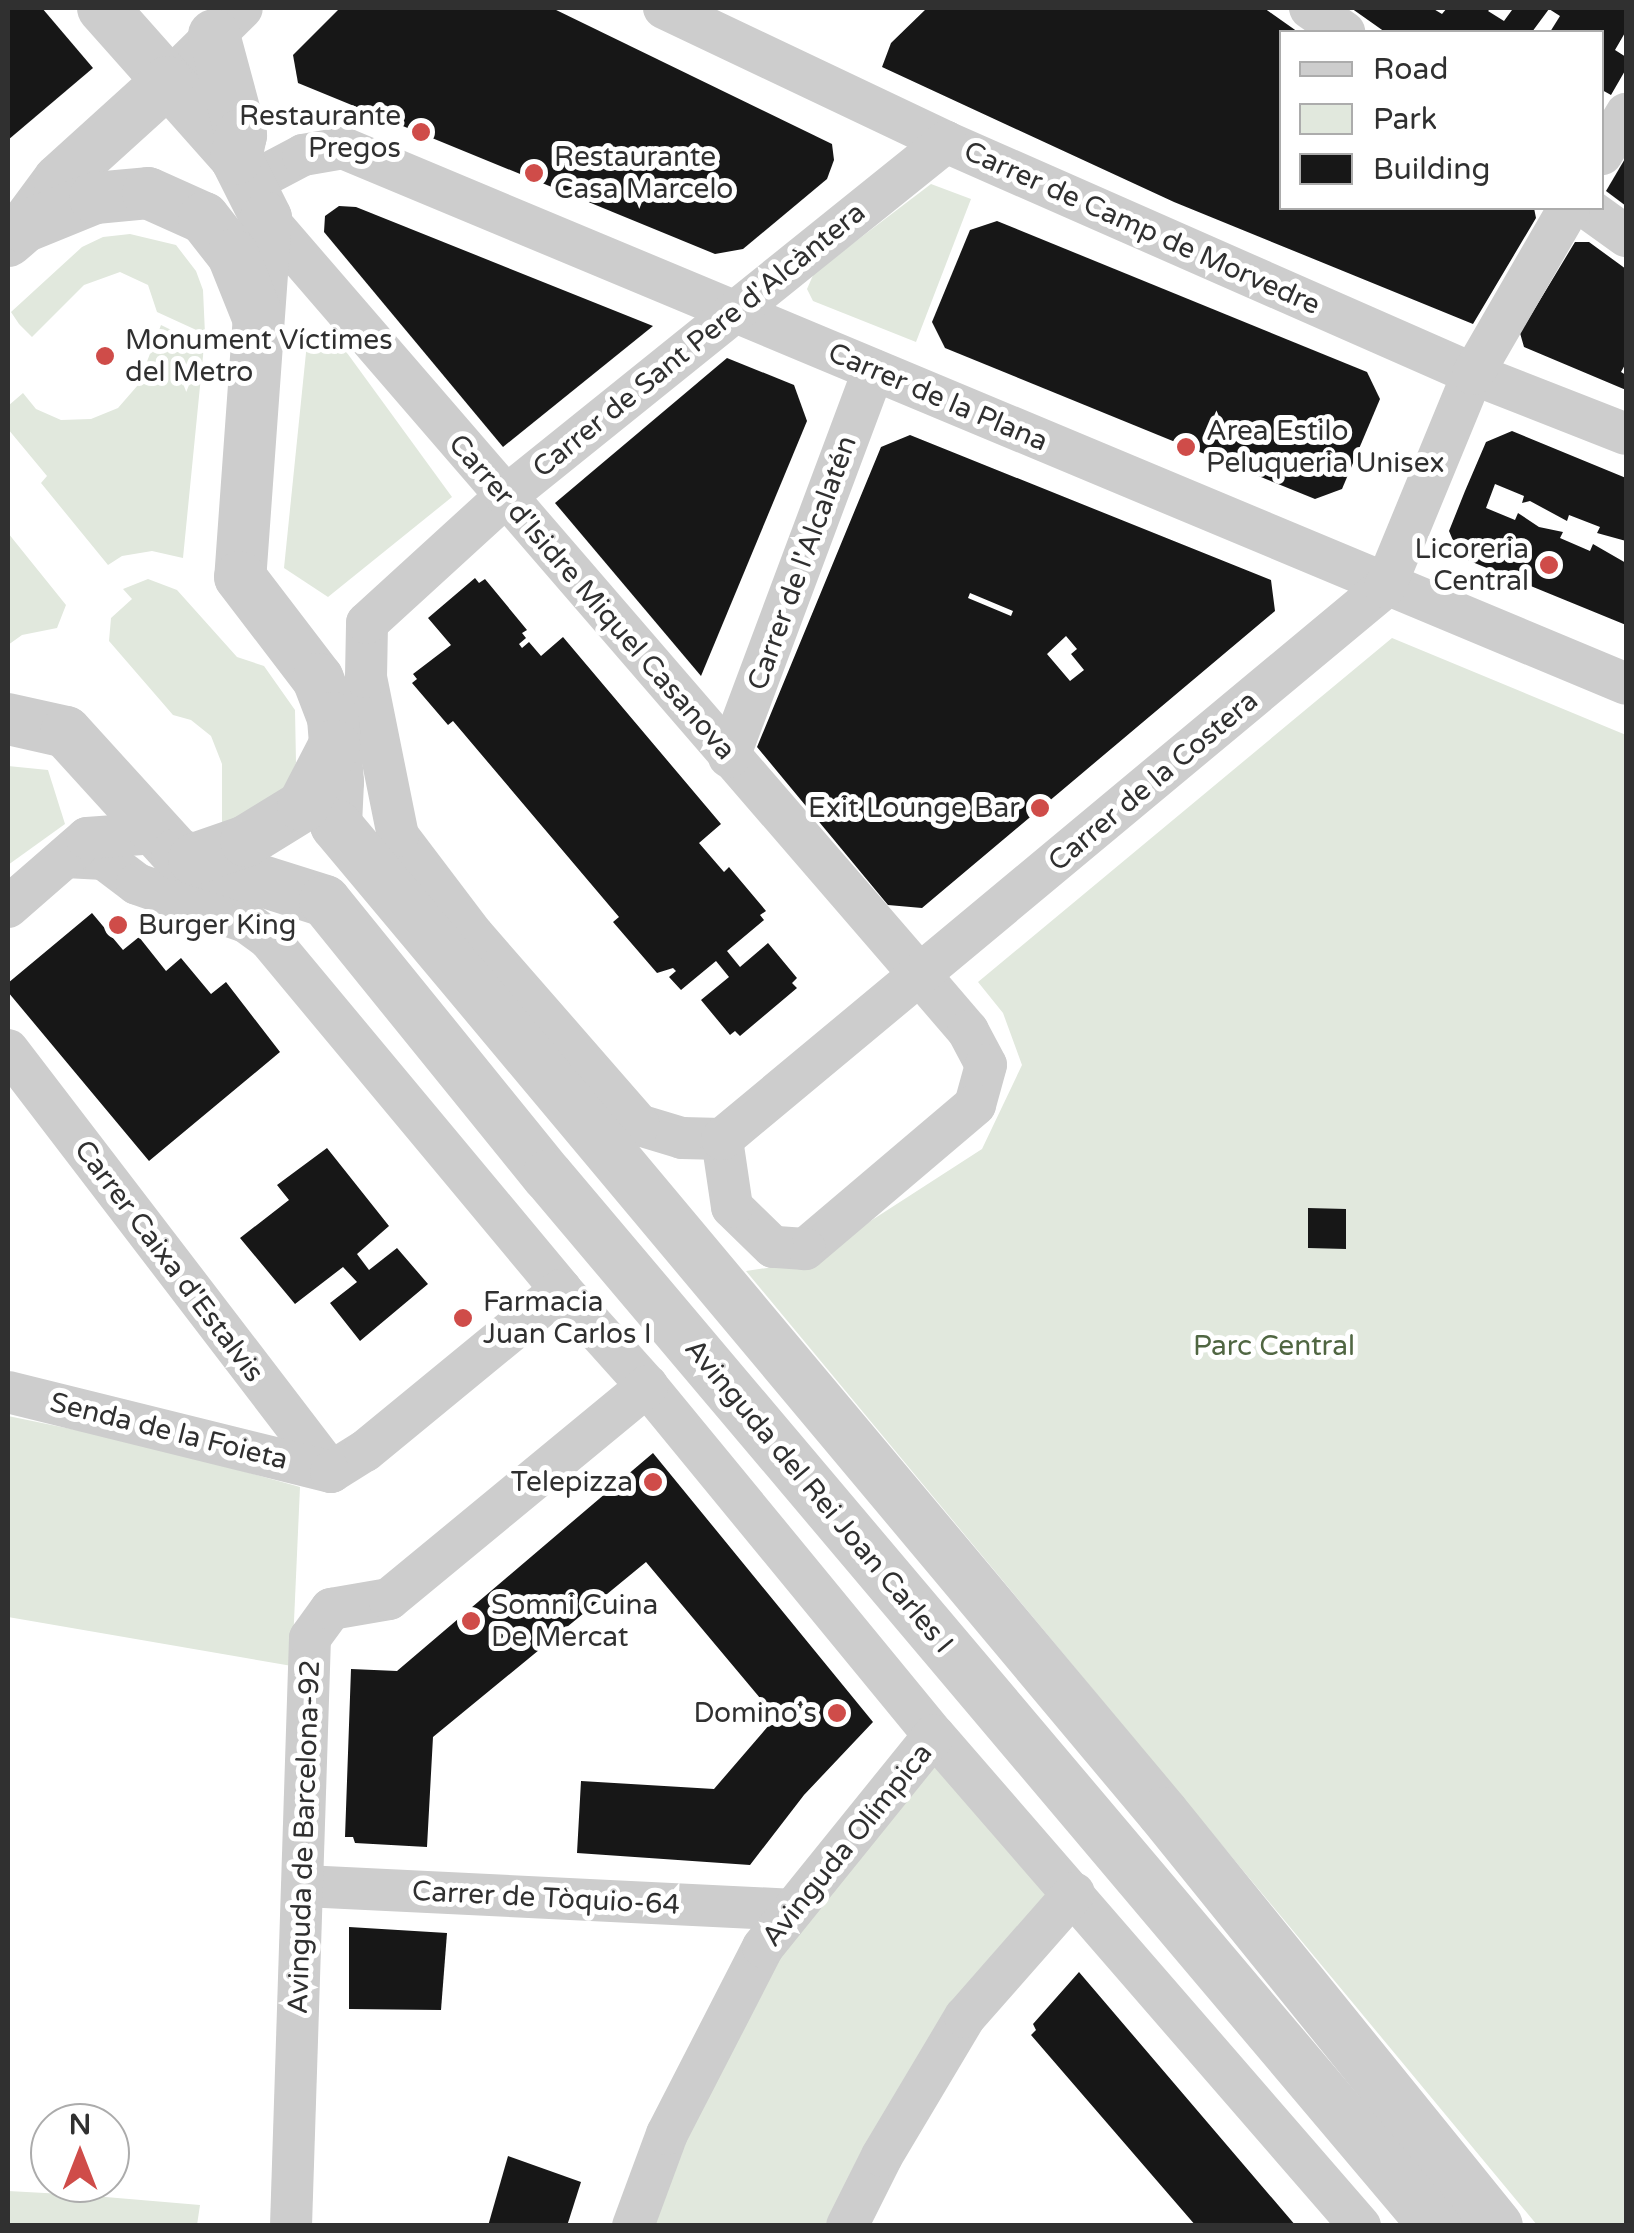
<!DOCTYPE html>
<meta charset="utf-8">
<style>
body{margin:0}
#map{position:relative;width:1634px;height:2233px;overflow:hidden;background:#fff;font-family:"Varela Round",sans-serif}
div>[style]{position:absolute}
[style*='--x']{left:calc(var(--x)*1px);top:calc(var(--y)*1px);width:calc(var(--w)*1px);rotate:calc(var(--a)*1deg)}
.green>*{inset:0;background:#e1e8dd}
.building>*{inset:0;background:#171717}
.minor>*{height:42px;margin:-21px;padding:0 21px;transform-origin:21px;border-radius:21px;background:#cdcdcd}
.tertiary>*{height:52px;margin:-26px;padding:0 26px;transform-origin:26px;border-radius:26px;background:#cdcdcd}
.dots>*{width:28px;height:28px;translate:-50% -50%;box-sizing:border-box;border:5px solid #fff;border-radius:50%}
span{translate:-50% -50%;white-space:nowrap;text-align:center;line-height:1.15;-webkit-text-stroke:10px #fff;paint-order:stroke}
.poi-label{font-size:28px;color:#303030}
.right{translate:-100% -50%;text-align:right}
.left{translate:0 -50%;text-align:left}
.street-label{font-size:28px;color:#303030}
.park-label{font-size:28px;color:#506642}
.frame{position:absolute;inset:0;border:10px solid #303030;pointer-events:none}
.legend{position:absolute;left:1279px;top:30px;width:325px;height:180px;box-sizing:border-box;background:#fff;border:2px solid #acacac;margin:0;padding:12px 18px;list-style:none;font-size:30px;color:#303030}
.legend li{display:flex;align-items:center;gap:20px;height:50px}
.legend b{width:50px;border:2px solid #acacac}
.north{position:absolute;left:30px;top:2103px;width:100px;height:100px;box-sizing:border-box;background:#fff;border:2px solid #acacac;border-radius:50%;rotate:0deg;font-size:28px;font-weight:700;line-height:40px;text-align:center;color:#303030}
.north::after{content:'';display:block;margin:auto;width:35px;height:45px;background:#cf4c49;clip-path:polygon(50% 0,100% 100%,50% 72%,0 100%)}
</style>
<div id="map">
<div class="green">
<i style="clip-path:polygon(931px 184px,971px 199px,916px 342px,813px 301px,807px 289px,814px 273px)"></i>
<i style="clip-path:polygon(130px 234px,176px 245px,196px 271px,203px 290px,205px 334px,157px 312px,148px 285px,120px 272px,84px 285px,32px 337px,19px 324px,11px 312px,82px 247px,103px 237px)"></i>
<i style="clip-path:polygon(161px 325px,204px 346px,183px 558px,152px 551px,122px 556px,108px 565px,41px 483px,47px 476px,8px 429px,8px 406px,23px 393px,36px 409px,61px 420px,91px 419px,118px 408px,138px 385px)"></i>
<i style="clip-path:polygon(321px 332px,342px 346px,452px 497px,328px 597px,284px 568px,307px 343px)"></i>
<i style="clip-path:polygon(8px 533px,66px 605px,57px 628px,22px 635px,8px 645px)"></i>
<i style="clip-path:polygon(148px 579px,177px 590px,237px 657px,264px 666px,295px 710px,296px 763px,286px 785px,268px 804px,222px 824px,222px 764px,211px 736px,191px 720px,173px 715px,109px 641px,111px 618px,132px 599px,123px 589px)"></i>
<i style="clip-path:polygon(1392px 638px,1626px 735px,1626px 2225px,1537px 2225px,746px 1271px,807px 1262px,982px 1149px,1022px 1065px,1003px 1013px,978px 982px)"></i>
<i style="clip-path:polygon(8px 766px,48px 770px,65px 824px,8px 865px)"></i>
<i style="clip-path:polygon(8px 1416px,144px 1444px,300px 1487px,292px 1666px,8px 1617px)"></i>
<i style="clip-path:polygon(928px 1740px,1074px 1893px,847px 2225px,633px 2226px,763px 1947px)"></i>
<i style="clip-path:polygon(8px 2191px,82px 2195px,200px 2205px,197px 2225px,8px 2225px)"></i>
</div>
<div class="building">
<i style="clip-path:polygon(8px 8px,42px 8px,93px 68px,8px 140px)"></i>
<i style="clip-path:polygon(340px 8px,552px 8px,832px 144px,834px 160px,827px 179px,743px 249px,715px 254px,298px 83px,293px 55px)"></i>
<i style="clip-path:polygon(927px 8px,1264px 8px,1298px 32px,1282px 32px,1282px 208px,1534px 208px,1536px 218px,1473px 324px,1174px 202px,882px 67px,891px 43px)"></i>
<i style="clip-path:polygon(1351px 8px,1432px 8px,1442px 14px,1447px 8px,1491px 8px,1488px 11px,1504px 21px,1512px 10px,1508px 8px,1626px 8px,1626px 31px,1615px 50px,1626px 57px,1626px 69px,1611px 95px,1602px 90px,1602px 32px,1550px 32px,1560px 16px,1549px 9px,1532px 32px,1385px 32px)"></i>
<i style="clip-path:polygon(1626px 157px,1626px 206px,1606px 191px)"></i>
<i style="clip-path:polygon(339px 206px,356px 207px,653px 326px,503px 447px,324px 232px,325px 216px)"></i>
<i style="clip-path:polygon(997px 221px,1367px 372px,1380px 399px,1342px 489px,1315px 499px,945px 348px,932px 322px,970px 230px)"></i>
<i style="clip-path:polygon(1575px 242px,1589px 242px,1626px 269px,1626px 363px,1621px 372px,1626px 375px,1626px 390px,1524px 347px,1520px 333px)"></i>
<i style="clip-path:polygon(727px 358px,794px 385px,807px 421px,701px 676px,555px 503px)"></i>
<i style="clip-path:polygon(1512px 431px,1626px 478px,1626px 541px,1597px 533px,1600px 527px,1569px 515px,1567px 521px,1530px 501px,1522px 503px,1524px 496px,1495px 484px,1486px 508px,1515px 520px,1518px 513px,1539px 527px,1563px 532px,1560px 538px,1590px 551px,1593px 544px,1626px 563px,1626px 625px,1460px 557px,1449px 531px,1465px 491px,1486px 442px)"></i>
<i style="clip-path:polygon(evenodd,910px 435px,1271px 580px,1275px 611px,922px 908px,888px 905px,757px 747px,881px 447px,910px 435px,970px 593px,1013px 611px,1011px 616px,968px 598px,970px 593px,910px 435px,1066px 636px,1077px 649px,1071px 654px,1084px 670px,1070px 681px,1047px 654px,1066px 636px)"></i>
<i style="clip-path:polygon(475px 578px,479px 583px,485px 579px,527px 630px,522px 633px,526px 638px,519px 644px,522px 648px,529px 642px,541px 656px,563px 637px,721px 824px,699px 843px,724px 872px,729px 867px,766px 911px,760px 915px,764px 920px,727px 951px,740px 967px,768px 943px,797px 978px,792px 983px,797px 988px,740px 1036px,735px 1031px,730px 1035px,701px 1000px,729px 977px,716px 961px,681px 990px,669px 977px,676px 971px,673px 968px,657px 973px,613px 922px,619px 917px,453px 721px,448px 725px,412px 683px,417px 679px,413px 674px,451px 645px,428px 618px)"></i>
<i style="clip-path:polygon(92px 913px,123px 950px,139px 937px,166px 971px,181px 958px,211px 994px,226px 982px,280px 1052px,149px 1161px,8px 992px,8px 983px)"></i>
<i style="clip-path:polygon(327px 1148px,389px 1226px,357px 1254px,369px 1270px,397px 1248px,428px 1284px,360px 1341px,330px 1303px,357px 1282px,343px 1267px,295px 1304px,240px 1238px,289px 1200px,277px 1185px)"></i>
<i style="clip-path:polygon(1308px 1208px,1346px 1209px,1346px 1249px,1308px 1248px)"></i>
<i style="clip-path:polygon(653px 1453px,873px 1722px,804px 1795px,750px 1865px,577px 1853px,581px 1781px,714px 1789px,776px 1717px,646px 1562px,433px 1737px,427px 1847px,355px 1843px,353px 1837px,345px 1837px,351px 1669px,397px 1671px)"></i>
<i style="clip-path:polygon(349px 1927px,447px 1933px,441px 2010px,349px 2009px)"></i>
<i style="clip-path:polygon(1079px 1972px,1296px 2226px,1196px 2226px,1031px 2035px,1036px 2030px,1033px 2024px)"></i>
<i style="clip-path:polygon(508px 2156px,581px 2182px,567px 2226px,488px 2226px)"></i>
</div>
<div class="minor">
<i style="--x:664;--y:8;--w:312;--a:25.4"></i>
<i style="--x:946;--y:142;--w:576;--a:23.76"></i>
<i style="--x:1473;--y:374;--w:164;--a:21.4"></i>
<i style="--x:1310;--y:8;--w:42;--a:35.2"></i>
<i style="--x:167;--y:82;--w:105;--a:-44.6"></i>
<i style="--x:1602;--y:154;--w:47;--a:-59"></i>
<i style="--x:250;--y:183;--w:60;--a:-27.8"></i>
<i style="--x:303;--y:155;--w:41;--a:-9.9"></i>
<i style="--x:343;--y:148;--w:1390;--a:22.67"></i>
<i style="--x:1587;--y:208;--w:48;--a:35.7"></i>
<i style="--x:266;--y:218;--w:1000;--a:49.18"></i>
<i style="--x:920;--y:975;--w:74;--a:49.4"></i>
<i style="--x:968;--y:1031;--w:38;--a:62"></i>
<i style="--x:986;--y:1065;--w:41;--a:105.4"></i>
<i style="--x:975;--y:1105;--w:223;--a:139.7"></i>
<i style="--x:805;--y:1249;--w:32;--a:-176"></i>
<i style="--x:773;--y:1247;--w:57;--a:-135.7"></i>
<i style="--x:732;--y:1207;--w:69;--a:-98.4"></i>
<i style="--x:729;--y:757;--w:413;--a:-69.5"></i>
<i style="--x:66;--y:857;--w:38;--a:3"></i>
<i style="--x:104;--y:859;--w:41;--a:37.1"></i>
<i style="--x:137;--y:884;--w:115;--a:19.2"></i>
<i style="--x:246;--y:922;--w:29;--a:36"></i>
<i style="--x:269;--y:939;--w:457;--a:50.2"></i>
<i style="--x:561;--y:1290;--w:129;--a:48.1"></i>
<i style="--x:647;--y:1386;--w:452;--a:50.6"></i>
<i style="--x:934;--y:1735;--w:650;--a:49.05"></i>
<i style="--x:8;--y:907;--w:105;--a:-41.1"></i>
<i style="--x:87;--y:838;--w:69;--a:-4.1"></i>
<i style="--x:8;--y:1050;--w:531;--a:52.57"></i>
<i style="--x:722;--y:1139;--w:40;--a:-178.6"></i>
<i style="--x:682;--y:1138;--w:45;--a:-163.2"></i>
<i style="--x:639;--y:1125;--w:252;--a:-131.1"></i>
<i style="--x:473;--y:935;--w:124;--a:-127.1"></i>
<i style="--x:398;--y:836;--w:162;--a:-101.4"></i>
<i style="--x:366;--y:677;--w:54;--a:-88.9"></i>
<i style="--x:367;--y:623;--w:188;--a:-42.4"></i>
<i style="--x:506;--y:496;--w:565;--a:-38.82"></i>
<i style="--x:722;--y:1139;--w:863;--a:-39.78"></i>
<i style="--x:1385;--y:587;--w:230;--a:-67.6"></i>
<i style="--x:1473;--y:374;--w:192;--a:-60"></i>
<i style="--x:8;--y:1392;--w:333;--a:13.9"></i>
<i style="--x:331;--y:1472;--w:40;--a:-32"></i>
<i style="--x:365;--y:1451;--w:254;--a:-39.4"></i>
<i style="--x:304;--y:1886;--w:486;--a:2.8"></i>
<i style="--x:291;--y:2226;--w:588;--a:-88.15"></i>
<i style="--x:310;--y:1638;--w:36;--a:-54"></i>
<i style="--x:331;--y:1609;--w:59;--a:-9.8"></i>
<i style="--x:389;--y:1599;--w:335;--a:-39.5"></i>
<i style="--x:633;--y:2226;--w:98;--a:-69.7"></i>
<i style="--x:667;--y:2134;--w:210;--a:-62.8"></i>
<i style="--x:763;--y:1947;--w:272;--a:-51.1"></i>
<i style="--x:847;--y:2226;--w:78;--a:-63.4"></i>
<i style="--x:882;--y:2156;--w:162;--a:-59.2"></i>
<i style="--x:965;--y:2017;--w:165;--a:-48.7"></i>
</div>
<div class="tertiary">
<i style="--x:103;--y:8;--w:200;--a:48.4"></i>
<i style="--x:236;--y:158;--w:67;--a:63.4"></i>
<i style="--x:266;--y:218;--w:360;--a:94.1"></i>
<i style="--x:240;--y:577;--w:128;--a:52.6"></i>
<i style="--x:318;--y:679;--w:42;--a:69"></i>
<i style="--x:333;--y:718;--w:64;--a:85.5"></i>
<i style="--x:338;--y:782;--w:43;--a:92.7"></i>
<i style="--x:336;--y:825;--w:1288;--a:50.07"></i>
<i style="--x:1163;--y:1813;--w:531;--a:51.04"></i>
<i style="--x:214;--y:35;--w:104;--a:74.9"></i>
<i style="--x:241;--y:135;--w:24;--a:102"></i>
<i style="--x:28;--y:222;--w:52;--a:-53.6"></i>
<i style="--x:59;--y:180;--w:146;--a:-42.2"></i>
<i style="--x:8;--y:241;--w:21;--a:-41"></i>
<i style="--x:24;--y:227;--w:77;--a:-22.2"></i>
<i style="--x:95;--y:198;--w:53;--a:-5.4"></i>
<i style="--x:148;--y:193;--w:61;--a:24.1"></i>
<i style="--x:204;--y:218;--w:47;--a:51.9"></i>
<i style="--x:233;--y:255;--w:65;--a:68.2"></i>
<i style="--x:8;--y:719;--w:59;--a:12.6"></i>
<i style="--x:66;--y:732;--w:165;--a:47.7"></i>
<i style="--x:177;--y:854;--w:155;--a:17.6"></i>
<i style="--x:325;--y:901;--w:354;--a:51"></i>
<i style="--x:548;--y:1176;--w:1375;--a:49.81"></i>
<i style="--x:194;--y:859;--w:55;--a:-19.1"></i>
<i style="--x:246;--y:841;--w:67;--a:-31.6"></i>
<i style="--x:303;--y:806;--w:68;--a:-62.7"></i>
</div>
<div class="dots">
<i style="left:421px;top:132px;background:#cf4c49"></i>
<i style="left:534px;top:173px;background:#cf4c49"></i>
<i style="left:105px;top:356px;background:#cf4c49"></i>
<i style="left:1186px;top:447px;background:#cf4c49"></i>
<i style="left:1549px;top:565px;background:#cf4c49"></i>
<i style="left:1040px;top:808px;background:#cf4c49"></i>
<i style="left:118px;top:925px;background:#cf4c49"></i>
<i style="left:463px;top:1318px;background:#cf4c49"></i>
<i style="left:653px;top:1482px;background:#cf4c49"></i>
<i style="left:471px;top:1621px;background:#cf4c49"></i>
<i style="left:837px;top:1713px;background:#cf4c49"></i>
</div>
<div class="poi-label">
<span class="right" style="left:401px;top:132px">Restaurante<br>Pregos</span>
<span class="left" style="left:554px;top:173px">Restaurante<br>Casa Marcelo</span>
<span class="left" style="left:125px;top:356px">Monument Víctimes<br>del Metro</span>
<span class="left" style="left:1206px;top:447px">Area Estilo<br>Peluqueria Unisex</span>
<span class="right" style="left:1529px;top:565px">Licoreria<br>Central</span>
<span class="right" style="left:1020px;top:808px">Exit Lounge Bar</span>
<span class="left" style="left:138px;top:925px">Burger King</span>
<span class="left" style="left:483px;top:1318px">Farmacia<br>Juan Carlos I</span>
<span class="right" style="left:633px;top:1482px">Telepizza</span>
<span class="left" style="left:491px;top:1621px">Somni Cuina<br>De Mercat</span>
<span class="right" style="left:817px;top:1713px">Domino's</span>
</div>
<div class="street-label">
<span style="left:1142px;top:228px;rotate:24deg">Carrer de Camp de Morvedre</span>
<span style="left:699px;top:340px;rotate:-39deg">Carrer de Sant Pere d'Alcàntera</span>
<span style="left:938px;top:397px;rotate:23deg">Carrer de la Plana</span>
<span style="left:802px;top:563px;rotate:-70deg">Carrer de l'Alcalatén</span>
<span style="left:592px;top:597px;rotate:49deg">Carrer d'Isidre Miquel Casanova</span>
<span style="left:1153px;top:781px;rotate:-40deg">Carrer de la Costera</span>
<span style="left:169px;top:1261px;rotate:53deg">Carrer Caixa d'Estalvis</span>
<span style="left:169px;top:1431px;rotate:14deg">Senda de la Foieta</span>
<span style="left:819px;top:1496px;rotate:50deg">Avinguda del Rei Joan Carles I</span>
<span style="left:304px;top:1837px;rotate:-88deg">Avinguda de Barcelona-92</span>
<span style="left:847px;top:1845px;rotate:-51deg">Avinguda Olímpica</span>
<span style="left:546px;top:1898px;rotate:3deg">Carrer de Tòquio-64</span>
</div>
<div class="park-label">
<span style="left:1274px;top:1346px">Parc Central</span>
</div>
<div class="frame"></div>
<ul class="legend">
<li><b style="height:12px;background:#cdcdcd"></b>Road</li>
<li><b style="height:28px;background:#e1e8dd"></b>Park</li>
<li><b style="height:28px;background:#171717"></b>Building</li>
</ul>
<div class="north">N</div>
</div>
